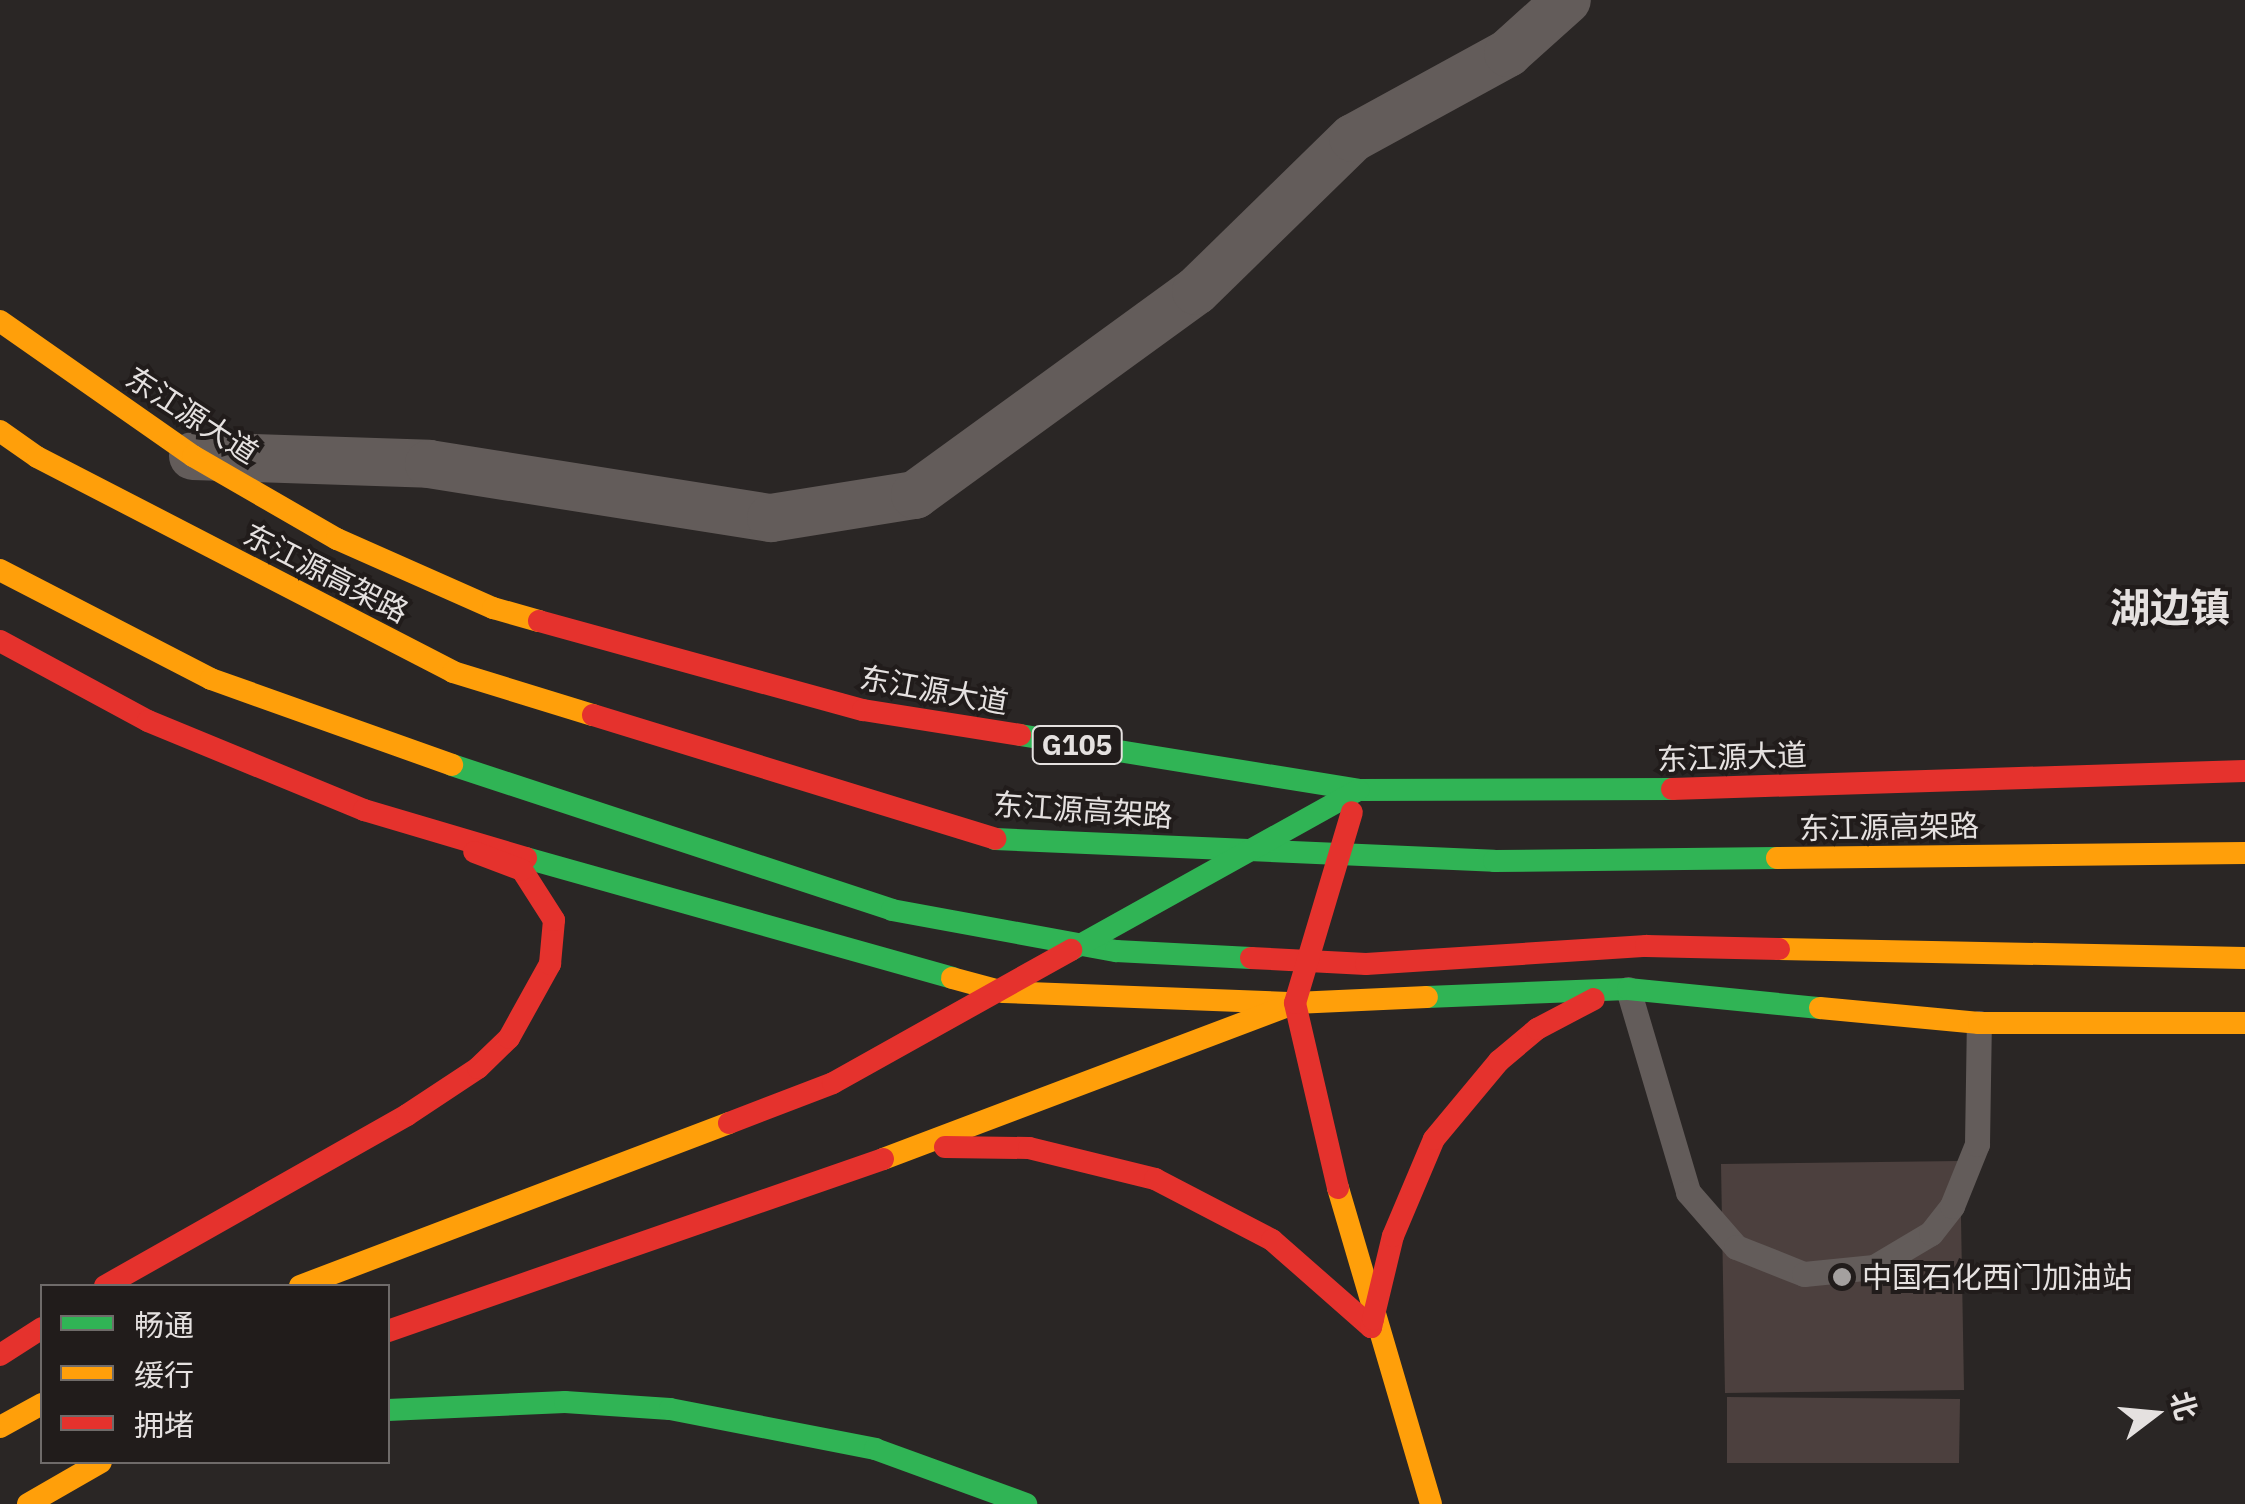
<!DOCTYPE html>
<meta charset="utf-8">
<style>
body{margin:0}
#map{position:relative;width:2245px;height:1504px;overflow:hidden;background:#2a2625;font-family:"IBM Plex Sans","Noto Sans SC",sans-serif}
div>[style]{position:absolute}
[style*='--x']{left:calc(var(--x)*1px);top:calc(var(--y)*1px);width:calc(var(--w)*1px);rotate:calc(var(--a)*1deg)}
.building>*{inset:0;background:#4c403e}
.lane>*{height:25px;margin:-12.5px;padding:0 12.5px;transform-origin:12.5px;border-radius:12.5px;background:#635c5a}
.street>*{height:48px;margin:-24px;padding:0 24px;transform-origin:24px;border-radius:24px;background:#635c5a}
.fast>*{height:22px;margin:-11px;padding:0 11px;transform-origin:11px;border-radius:11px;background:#30b455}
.slow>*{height:22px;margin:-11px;padding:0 11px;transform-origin:11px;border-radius:11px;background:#ff9f0a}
.jam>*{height:22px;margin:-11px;padding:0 11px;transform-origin:11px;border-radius:11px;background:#e5322d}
.dots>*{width:28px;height:28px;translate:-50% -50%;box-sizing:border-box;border:5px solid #211c1b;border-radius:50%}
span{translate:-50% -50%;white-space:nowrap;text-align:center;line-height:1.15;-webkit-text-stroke:8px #211c1b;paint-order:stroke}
.shield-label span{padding:2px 8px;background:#211c1b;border:2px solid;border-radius:8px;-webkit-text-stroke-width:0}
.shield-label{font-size:28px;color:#e5e1e0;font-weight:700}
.street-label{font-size:30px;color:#e5e1e0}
.poi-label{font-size:30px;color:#e5e1e0}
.left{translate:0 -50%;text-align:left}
.district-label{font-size:40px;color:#e5e1e0;font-weight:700}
.legend{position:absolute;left:40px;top:1284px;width:350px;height:180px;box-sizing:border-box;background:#211c1b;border:2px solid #6f6b6a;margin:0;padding:12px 18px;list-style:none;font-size:30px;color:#e5e1e0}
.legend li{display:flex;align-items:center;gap:20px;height:50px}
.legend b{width:50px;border:2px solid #6f6b6a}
.north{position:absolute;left:2105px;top:1364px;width:100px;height:100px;-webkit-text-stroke:8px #211c1b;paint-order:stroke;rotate:74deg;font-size:28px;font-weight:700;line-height:40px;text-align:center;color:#e5e1e0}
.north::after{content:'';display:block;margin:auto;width:35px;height:45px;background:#e5e1e0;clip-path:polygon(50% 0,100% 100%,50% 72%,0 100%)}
</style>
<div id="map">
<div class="building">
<i style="clip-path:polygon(1960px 1161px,1964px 1390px,1725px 1393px,1721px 1164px)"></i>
<i style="clip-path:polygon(1727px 1397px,1960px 1399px,1959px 1463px,1727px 1463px)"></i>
</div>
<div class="lane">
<i style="--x:1628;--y:989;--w:212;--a:73.5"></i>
<i style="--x:1688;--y:1192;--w:73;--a:48.9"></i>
<i style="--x:1736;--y:1247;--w:73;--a:21.7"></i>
<i style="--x:1804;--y:1274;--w:70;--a:-5.7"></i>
<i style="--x:1874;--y:1267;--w:66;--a:-30.8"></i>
<i style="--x:1931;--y:1233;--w:34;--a:-52"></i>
<i style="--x:1952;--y:1206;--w:67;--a:-68"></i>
<i style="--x:1977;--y:1144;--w:121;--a:-89.1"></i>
</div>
<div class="street">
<i style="--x:193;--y:456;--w:236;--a:1.9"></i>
<i style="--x:429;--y:464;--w:346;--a:9"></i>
<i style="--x:771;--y:518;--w:146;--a:-9.1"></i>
<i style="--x:915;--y:495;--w:347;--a:-36"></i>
<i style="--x:1196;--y:291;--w:219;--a:-44.3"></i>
<i style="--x:1353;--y:138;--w:177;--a:-28.7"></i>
<i style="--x:1508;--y:53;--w:79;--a:-41.9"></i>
</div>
<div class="fast">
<i style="--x:1020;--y:735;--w:342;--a:9.2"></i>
<i style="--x:1358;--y:790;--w:314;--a:-0.2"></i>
<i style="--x:452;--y:765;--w:463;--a:18.2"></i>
<i style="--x:892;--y:910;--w:228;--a:10.4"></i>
<i style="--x:1116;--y:951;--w:135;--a:3"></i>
<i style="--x:995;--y:839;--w:499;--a:2.5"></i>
<i style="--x:1494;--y:861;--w:283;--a:-0.6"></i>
<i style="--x:526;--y:858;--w:443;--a:15.7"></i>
<i style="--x:1071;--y:950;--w:329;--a:-29.1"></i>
<i style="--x:1427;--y:997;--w:201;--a:-2.3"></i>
<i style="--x:1628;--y:989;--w:193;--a:5.7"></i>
<i style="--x:388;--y:1410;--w:177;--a:-2.6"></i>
<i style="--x:565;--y:1402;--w:105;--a:3.8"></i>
<i style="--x:670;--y:1409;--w:209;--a:11"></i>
<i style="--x:875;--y:1449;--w:161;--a:20"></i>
</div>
<div class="slow">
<i style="--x:0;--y:321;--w:236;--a:35"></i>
<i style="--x:193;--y:456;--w:166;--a:30"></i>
<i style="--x:337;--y:539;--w:171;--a:23.9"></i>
<i style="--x:493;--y:608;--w:48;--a:15.8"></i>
<i style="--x:0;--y:431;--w:45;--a:35.1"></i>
<i style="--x:37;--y:457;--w:468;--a:27.3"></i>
<i style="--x:453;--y:672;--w:146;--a:17.1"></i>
<i style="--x:0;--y:570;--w:237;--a:27.3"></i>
<i style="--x:211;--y:679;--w:256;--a:19.6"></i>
<i style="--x:1777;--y:858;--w:468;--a:-0.6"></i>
<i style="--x:1779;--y:949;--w:466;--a:1.1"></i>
<i style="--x:952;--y:978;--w:54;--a:15.1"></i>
<i style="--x:1004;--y:992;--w:291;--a:2.2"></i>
<i style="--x:1295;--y:1003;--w:132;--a:-2.6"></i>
<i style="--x:1820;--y:1008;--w:160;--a:5.4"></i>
<i style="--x:1979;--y:1023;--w:266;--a:0"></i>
<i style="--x:883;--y:1159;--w:441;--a:-20.7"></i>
<i style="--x:1338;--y:1188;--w:329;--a:73.6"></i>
<i style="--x:300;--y:1286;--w:459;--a:-20.8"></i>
<i style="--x:0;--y:1427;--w:48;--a:-28.7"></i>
<i style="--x:28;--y:1504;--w:84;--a:-29.9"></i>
</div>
<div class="jam">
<i style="--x:539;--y:621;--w:336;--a:15.4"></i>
<i style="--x:863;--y:710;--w:159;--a:9"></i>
<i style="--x:0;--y:641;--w:168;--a:28.4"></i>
<i style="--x:148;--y:721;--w:234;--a:22.4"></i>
<i style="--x:364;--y:810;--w:169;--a:16.5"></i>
<i style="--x:593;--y:715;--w:421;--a:17.1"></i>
<i style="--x:1672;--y:789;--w:573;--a:-1.8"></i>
<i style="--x:1251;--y:958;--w:115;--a:3"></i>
<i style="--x:1366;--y:964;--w:281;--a:-3.7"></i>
<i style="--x:1646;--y:946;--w:133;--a:1.3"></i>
<i style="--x:729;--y:1123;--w:111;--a:-21"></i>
<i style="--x:833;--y:1083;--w:273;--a:-29.2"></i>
<i style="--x:945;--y:1147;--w:84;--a:0.7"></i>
<i style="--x:1029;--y:1148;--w:130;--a:13.8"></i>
<i style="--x:1155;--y:1179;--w:132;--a:27.5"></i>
<i style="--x:1272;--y:1240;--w:132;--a:41.3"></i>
<i style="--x:1371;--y:1327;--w:8;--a:-76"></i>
<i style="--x:1338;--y:1188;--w:190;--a:-103.1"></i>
<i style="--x:1295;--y:1003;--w:199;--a:-73.4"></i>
<i style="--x:105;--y:1286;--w:347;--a:-29.5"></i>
<i style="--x:407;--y:1115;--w:85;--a:-33.5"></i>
<i style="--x:478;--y:1068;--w:43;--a:-44.1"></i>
<i style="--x:509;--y:1038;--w:85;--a:-61"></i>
<i style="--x:550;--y:964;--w:44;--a:-84.8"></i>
<i style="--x:554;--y:920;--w:59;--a:-122.6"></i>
<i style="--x:522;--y:870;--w:51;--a:-159.4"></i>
<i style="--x:1373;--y:1319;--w:85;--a:-76.5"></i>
<i style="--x:1393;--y:1236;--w:105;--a:-67.1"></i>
<i style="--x:1434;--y:1139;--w:102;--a:-50.2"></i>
<i style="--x:1499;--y:1061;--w:50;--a:-40.1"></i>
<i style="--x:1537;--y:1029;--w:64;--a:-27.8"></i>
<i style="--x:388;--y:1331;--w:524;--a:-19.16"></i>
<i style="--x:0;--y:1355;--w:50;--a:-32.7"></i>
</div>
<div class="dots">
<i style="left:1842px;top:1277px;background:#a4a09f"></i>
</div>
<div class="shield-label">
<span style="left:1077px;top:745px">G105</span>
</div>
<div class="street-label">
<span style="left:192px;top:415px;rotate:33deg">东江源大道</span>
<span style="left:326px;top:573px;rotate:27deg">东江源高架路</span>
<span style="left:934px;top:690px;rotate:10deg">东江源大道</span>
<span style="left:1732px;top:757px;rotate:-2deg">东江源大道</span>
<span style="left:1083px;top:810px;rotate:4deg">东江源高架路</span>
<span style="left:1889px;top:827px;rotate:-1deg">东江源高架路</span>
</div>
<div class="poi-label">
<span class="left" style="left:1862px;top:1277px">中国石化西门加油站</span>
</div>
<div class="district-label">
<span style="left:2170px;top:607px">湖边镇</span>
</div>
<ul class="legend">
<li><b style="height:12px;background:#30b455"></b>畅通</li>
<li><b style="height:12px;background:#ff9f0a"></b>缓行</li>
<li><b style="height:12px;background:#e5322d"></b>拥堵</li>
</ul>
<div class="north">北</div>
</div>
